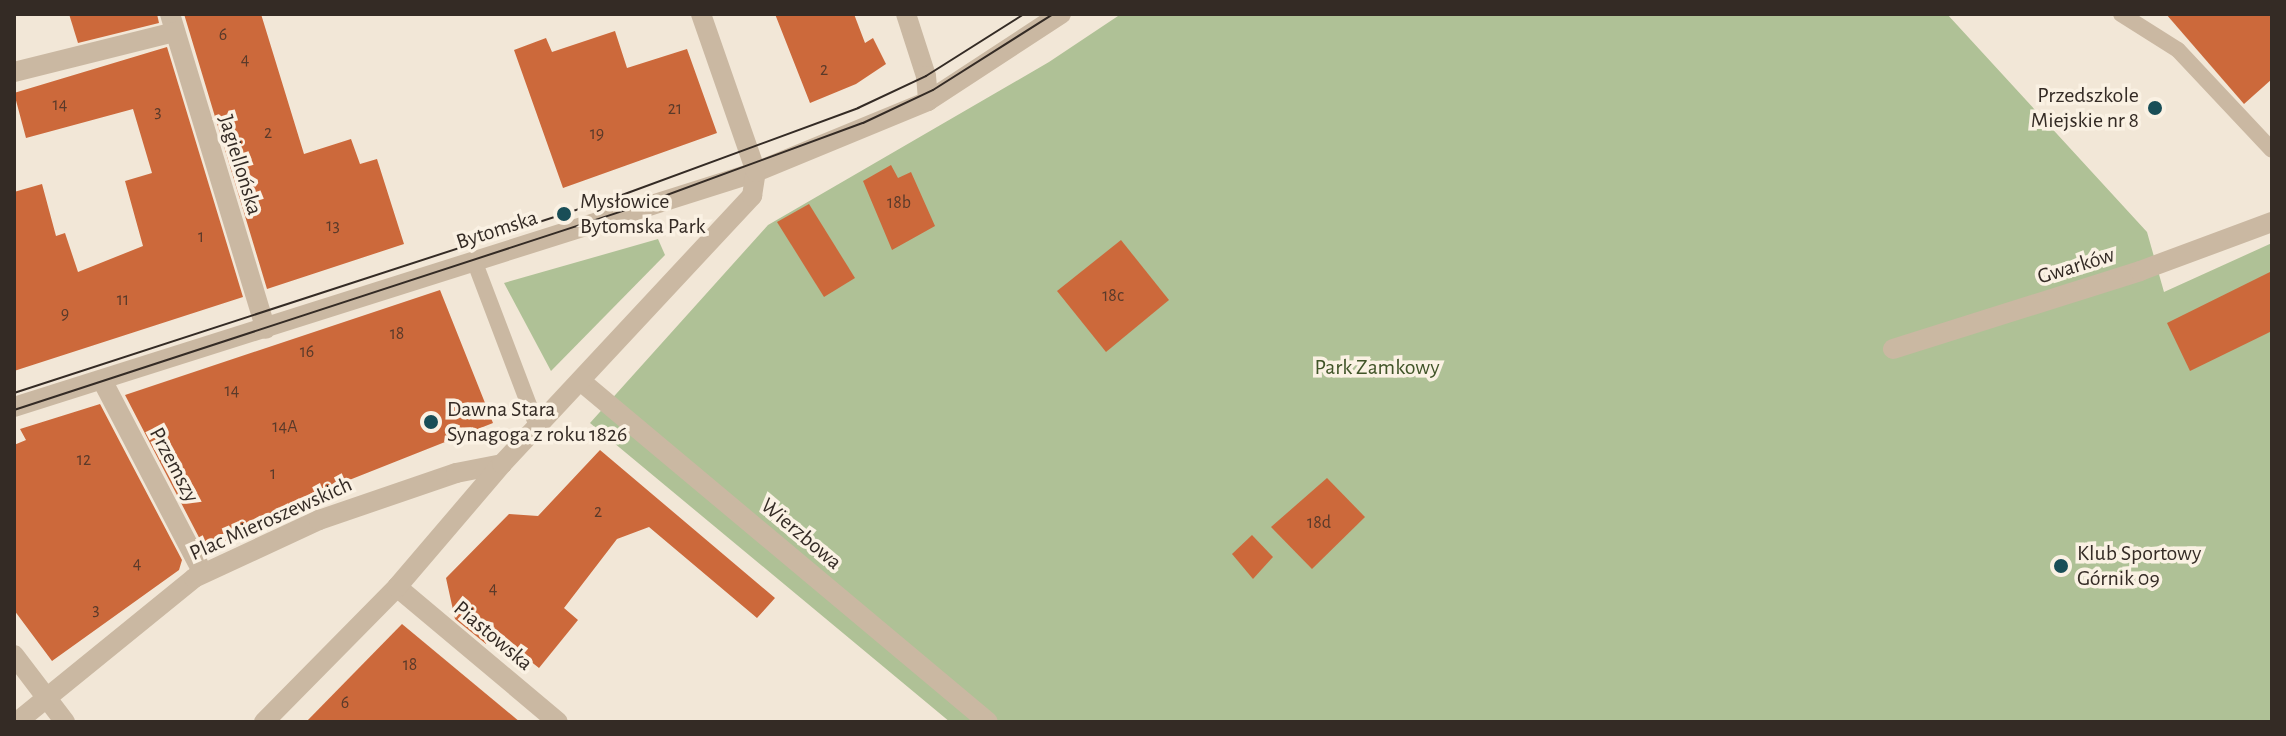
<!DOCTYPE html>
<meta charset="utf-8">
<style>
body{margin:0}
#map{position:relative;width:2286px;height:736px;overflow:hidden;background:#f2e7d7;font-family:"Alegreya Sans",sans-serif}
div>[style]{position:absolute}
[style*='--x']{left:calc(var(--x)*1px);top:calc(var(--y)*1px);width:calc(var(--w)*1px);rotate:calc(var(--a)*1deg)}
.green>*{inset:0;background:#afc196}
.building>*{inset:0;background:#cc693b}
.lane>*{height:16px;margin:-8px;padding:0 8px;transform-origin:8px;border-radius:8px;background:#cab8a2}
.street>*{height:20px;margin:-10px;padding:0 10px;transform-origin:10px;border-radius:10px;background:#cab8a2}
.tram>*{height:2px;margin:-1px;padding:0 1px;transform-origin:1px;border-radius:1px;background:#342b25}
.dots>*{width:22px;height:22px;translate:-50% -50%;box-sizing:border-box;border:4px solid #faf1e3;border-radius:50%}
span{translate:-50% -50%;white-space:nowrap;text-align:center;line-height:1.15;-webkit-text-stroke:7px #faf1e3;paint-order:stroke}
.number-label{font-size:18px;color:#5a3a2a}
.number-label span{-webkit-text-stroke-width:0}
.poi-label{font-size:22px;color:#342b25}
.right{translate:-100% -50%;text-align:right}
.left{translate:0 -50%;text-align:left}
.street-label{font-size:22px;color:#342b25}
.park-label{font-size:22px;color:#405428}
.frame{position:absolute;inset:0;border:16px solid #342b25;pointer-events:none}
</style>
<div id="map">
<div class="green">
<i style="clip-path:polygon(1121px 14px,1947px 14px,2147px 232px,2164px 292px,2272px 243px,2272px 722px,950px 722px,590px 423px,768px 225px,1049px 62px)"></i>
<i style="clip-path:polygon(658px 239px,665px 255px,551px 371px,504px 283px)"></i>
</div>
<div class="building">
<i style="clip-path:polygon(69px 14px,157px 14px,159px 23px,78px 43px)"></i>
<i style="clip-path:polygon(184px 14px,261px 14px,304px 154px,351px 139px,360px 164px,377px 159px,404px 244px,267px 289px)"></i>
<i style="clip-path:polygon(775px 14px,854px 14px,865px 43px,873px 38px,886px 64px,856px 84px,810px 103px)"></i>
<i style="clip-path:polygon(2166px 14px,2272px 14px,2272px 79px,2244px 104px)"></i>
<i style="clip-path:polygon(615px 31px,627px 68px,687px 49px,717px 133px,563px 188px,514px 50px,546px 38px,552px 52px)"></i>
<i style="clip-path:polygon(167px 47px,243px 297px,14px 371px,14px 192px,42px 184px,56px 236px,65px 233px,78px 272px,143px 246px,125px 181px,152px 173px,133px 109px,26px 138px,14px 93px)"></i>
<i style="clip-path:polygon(891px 165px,898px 178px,911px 172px,935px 226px,892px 250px,863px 181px)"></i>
<i style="clip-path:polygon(809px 204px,855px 278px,824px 297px,777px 222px)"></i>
<i style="clip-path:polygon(1121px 240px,1169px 300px,1106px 352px,1057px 291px)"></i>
<i style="clip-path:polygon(2272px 271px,2272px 331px,2190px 371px,2167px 323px)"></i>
<i style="clip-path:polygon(440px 290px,493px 423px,324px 490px,214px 549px,204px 547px,125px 395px)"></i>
<i style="clip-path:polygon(100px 404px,182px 560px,179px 570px,52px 661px,14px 610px,14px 445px,26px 440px,20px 429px)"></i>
<i style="clip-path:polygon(600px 450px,775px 598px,757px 618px,649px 527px,617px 539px,564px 608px,578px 620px,539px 668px,492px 631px,486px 644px,455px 619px,446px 578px,509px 514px,538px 516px)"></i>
<i style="clip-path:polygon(1327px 478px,1365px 517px,1312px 569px,1271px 527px)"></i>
<i style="clip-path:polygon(1252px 535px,1273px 557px,1253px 579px,1232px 554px)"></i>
<i style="clip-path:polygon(402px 624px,520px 722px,306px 722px)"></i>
</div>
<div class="lane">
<i style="--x:2121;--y:14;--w:67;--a:32.3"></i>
<i style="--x:2178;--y:50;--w:137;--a:46.8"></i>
<i style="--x:475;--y:263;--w:174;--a:69.2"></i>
</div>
<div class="street">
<i style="--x:170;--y:14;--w:329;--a:73.1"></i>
<i style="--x:906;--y:14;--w:65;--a:72.1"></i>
<i style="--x:926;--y:76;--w:25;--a:85"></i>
<i style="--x:14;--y:72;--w:166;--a:-14"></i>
<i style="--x:1893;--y:349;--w:259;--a:-17.5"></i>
<i style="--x:2140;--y:271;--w:141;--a:-20.4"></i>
<i style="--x:102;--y:380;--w:218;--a:62.4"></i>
<i style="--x:583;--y:383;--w:528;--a:39.93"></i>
<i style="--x:14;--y:407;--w:778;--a:-17.57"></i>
<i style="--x:756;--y:172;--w:186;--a:-22.4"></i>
<i style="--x:928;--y:101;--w:159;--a:-33.2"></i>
<i style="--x:397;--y:587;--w:210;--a:40"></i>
<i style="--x:14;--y:655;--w:84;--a:52.7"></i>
<i style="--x:17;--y:722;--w:228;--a:-39.1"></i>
<i style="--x:194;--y:578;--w:138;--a:-24.9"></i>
<i style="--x:319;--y:520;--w:145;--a:-18.9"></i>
<i style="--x:456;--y:473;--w:47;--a:-11.1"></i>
<i style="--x:264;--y:722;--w:190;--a:-45.4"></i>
<i style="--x:397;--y:587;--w:162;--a:-49.5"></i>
<i style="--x:502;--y:464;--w:367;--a:-47"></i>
<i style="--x:752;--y:196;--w:24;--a:-81"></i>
<i style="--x:756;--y:172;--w:167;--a:-109.2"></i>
</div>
<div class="tram">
<i style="--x:14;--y:393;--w:639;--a:-18.04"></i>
<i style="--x:622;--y:195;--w:252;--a:-20.2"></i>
<i style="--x:858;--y:108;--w:75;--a:-25.2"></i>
<i style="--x:926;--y:76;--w:116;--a:-32.3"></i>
<i style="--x:14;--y:410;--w:644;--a:-18.1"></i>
<i style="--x:626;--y:210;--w:252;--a:-20.2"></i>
<i style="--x:863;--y:123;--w:77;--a:-25.2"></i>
<i style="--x:933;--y:90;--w:142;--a:-32.3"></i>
</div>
<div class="dots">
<i style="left:2155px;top:108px;background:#194e57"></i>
<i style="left:564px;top:214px;background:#194e57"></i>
<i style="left:431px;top:422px;background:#194e57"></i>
<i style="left:2061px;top:566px;background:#194e57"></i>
</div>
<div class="number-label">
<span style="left:223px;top:35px">6</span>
<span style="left:245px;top:60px">4</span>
<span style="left:824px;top:70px">2</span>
<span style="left:60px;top:105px">14</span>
<span style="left:675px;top:109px">21</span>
<span style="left:158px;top:112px">3</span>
<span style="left:268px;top:133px">2</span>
<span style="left:597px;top:134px">19</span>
<span style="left:899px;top:203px">18b</span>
<span style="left:333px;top:226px">13</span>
<span style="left:201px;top:237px">1</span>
<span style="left:1113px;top:296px">18c</span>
<span style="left:123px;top:300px">11</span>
<span style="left:65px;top:314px">9</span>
<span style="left:397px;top:334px">18</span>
<span style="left:307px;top:352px">16</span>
<span style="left:232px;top:391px">14</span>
<span style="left:285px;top:427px">14A</span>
<span style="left:84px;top:460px">12</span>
<span style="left:273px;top:474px">1</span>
<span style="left:598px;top:512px">2</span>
<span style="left:1319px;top:523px">18d</span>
<span style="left:137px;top:564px">4</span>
<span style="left:493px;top:589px">4</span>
<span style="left:96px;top:610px">3</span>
<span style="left:410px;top:665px">18</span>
<span style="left:345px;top:703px">6</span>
</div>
<div class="poi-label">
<span class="right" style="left:2139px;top:108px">Przedszkole<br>Miejskie nr 8</span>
<span class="left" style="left:580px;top:214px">Mysłowice<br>Bytomska Park</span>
<span class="left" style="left:447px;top:422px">Dawna Stara<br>Synagoga z roku 1826</span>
<span class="left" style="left:2077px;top:566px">Klub Sportowy<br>Górnik 09</span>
</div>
<div class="street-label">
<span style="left:240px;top:165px;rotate:73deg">Jagiellońska</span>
<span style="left:497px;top:230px;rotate:-18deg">Bytomska</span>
<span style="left:2076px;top:266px;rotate:-17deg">Gwarków</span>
<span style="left:174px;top:465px;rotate:62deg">Przemszy</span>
<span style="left:271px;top:519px;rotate:-24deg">Plac Mieroszewskich</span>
<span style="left:801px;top:534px;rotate:40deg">Wierzbowa</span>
<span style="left:493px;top:636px;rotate:40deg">Piastowska</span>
</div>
<div class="park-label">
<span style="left:1377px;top:368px">Park Zamkowy</span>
</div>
<div class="frame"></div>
</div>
